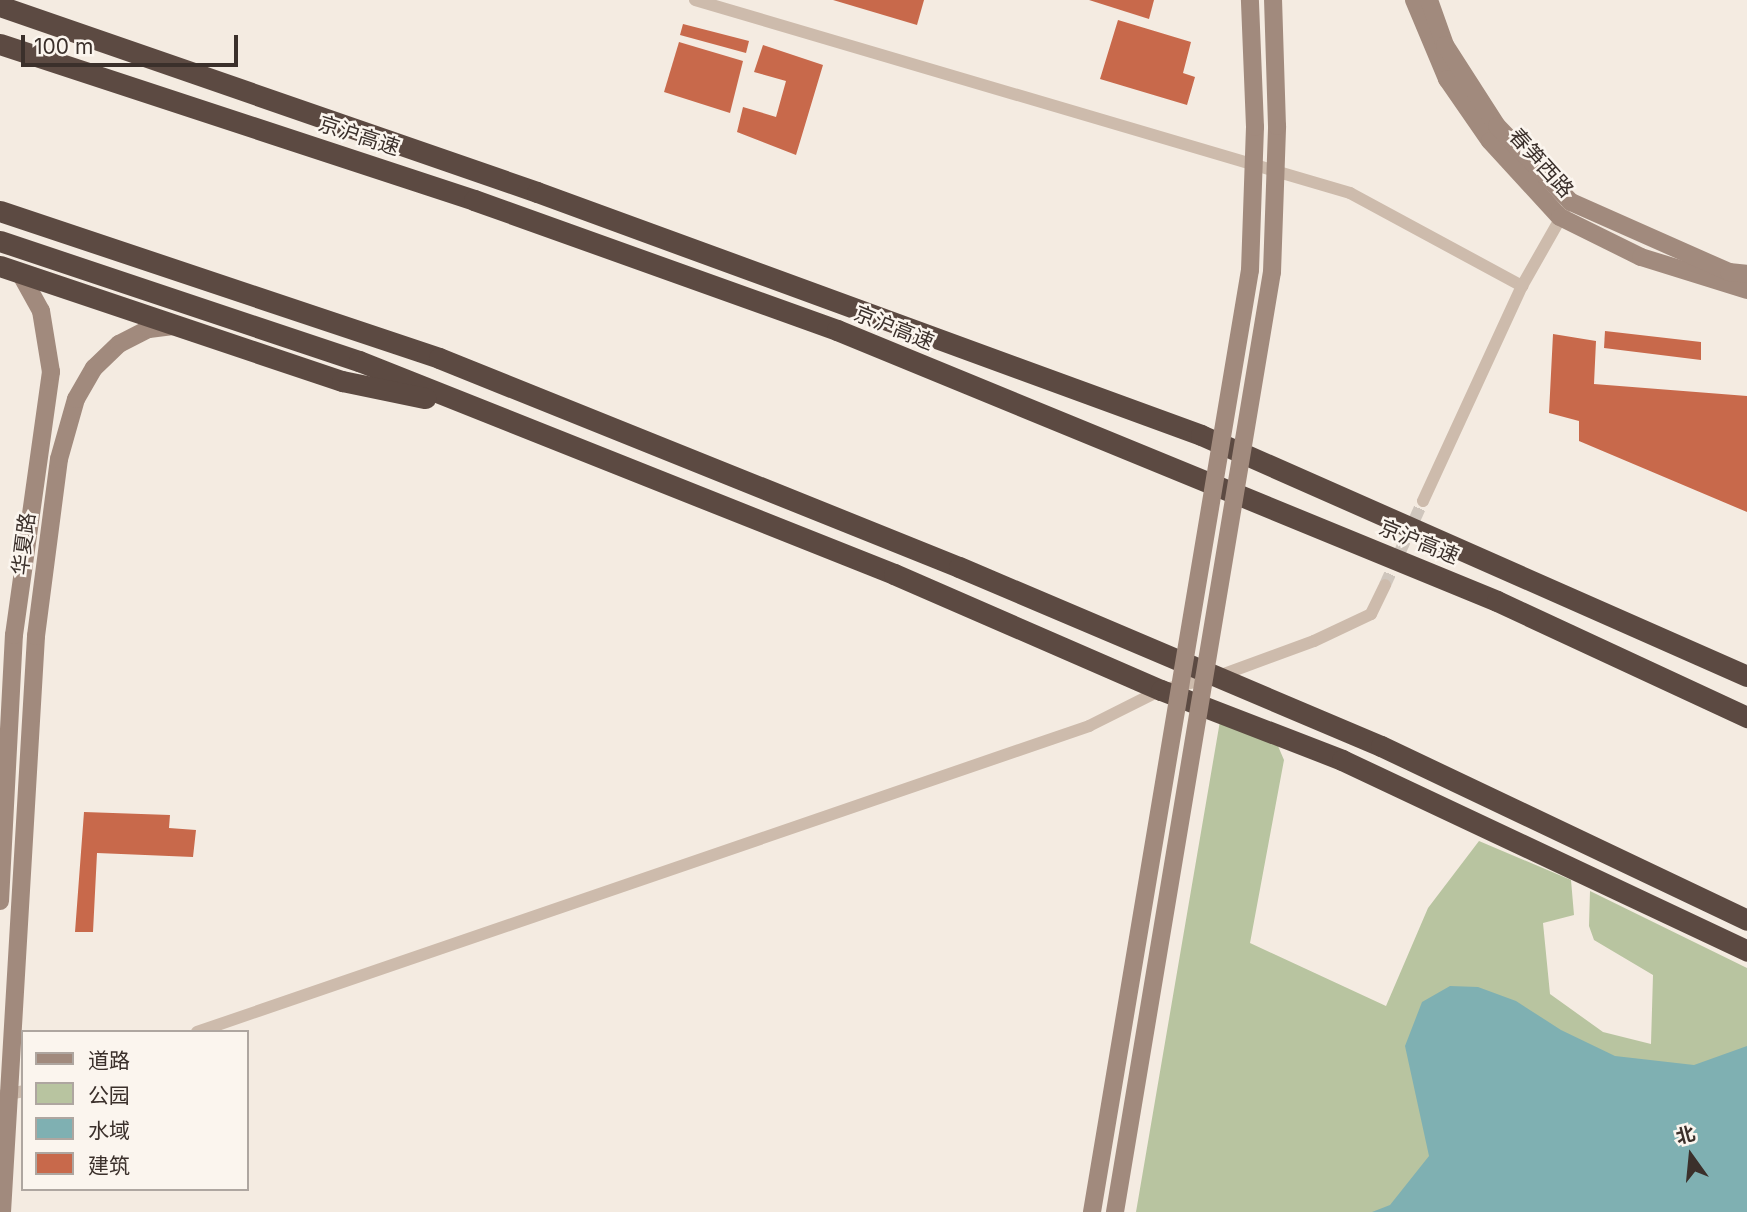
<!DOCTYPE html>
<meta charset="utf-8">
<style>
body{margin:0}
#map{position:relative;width:1747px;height:1212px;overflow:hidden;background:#f4ebe1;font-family:Inter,"Noto Sans SC",sans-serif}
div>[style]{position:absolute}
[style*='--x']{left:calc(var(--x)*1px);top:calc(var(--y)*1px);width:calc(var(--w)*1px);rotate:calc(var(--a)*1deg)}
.green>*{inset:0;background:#b8c4a0}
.water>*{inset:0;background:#7fb0b2}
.building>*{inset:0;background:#c8694b}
.street-tunnel>*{height:12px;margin-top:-6px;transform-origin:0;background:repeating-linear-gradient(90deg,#cfc6bd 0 12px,transparent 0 18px)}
.street>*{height:12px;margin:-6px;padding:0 6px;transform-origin:6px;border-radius:6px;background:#cdbbac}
.secondary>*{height:18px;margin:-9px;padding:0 9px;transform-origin:9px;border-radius:9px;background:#a18a7d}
.highway>*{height:21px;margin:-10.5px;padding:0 10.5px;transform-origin:10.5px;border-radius:10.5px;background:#5c4a42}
.secondary-bridge>*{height:18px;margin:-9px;padding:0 9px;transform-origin:9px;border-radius:9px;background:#a18a7d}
span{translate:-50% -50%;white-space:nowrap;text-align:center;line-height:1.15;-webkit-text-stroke:5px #fbf5ee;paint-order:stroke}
.street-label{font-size:21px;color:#3b302b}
.legend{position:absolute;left:21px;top:1030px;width:228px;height:161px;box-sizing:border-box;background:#fbf5ee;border:2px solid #aea6a0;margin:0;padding:9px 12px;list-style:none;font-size:21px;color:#3b302b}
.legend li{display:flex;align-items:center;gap:14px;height:35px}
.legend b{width:35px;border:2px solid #aea6a0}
.north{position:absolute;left:1656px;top:1121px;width:70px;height:70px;-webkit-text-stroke:5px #fbf5ee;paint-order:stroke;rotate:345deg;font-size:19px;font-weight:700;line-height:28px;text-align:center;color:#3b302b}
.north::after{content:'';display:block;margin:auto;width:24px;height:32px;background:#3b302b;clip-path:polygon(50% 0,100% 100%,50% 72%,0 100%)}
.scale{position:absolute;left:21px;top:35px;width:217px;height:32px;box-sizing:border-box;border:4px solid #3b302b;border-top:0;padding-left:9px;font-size:21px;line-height:24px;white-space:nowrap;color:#3b302b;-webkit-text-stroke:5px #fbf5ee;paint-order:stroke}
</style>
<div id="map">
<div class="green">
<i style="clip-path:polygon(1220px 721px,1278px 746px,1284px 760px,1250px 943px,1386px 1006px,1428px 908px,1479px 841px,1571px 880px,1574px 915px,1543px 923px,1550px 994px,1603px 1032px,1651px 1044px,1653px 975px,1594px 940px,1589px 926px,1590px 891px,1747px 968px,1747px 1212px,1136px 1212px)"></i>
</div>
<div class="water">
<i style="clip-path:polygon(1450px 986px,1478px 987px,1516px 1001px,1561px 1030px,1615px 1056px,1694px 1065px,1747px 1046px,1747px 1212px,1372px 1212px,1390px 1205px,1429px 1156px,1405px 1046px,1422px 1002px)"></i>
</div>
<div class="building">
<i style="clip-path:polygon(833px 0,924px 0,917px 25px)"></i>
<i style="clip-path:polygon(1089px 0,1154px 0,1149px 19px)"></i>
<i style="clip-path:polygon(1118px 20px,1191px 42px,1183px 73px,1195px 77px,1187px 105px,1100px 79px)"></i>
<i style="clip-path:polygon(683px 24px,749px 41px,746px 53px,680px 35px)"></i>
<i style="clip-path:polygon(679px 42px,743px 61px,730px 113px,664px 92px)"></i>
<i style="clip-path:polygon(763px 45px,823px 65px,796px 155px,737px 132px,743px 107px,776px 117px,786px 81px,754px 72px)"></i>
<i style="clip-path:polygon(1605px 331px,1701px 342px,1701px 360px,1604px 348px)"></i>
<i style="clip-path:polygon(1553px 334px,1596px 341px,1594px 384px,1747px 396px,1747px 512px,1579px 441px,1579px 421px,1549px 413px)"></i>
<i style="clip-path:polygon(84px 812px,170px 815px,169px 828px,196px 830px,193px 857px,97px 853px,93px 932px,75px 932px)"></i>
</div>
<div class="street-tunnel">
<i style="--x:1385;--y:585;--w:92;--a:-65.7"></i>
</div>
<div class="street">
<i style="--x:695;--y:0;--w:683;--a:16.42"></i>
<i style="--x:1350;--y:193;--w:196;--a:28.4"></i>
<i style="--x:1423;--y:501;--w:237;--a:-65.3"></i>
<i style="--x:1522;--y:286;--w:85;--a:-60.4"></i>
<i style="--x:197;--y:1032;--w:943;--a:-18.93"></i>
<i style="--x:1089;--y:726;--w:80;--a:-26.6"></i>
<i style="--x:1161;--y:690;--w:57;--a:-13.3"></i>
<i style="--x:1216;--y:677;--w:104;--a:-20.2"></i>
<i style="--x:1314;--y:641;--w:63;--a:-25.3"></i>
<i style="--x:1371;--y:614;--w:32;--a:-64"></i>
<i style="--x:0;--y:1096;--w:24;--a:-12"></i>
</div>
<div class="secondary">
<i style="--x:1414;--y:0;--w:86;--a:67.3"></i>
<i style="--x:1447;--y:79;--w:75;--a:55.3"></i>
<i style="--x:1490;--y:141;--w:103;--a:47.4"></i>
<i style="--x:1560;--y:217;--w:90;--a:26.3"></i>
<i style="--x:1641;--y:257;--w:111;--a:17.3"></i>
<i style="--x:1429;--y:0;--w:48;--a:70.4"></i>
<i style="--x:1445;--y:45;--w:96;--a:57.3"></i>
<i style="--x:1497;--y:126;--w:106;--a:45.8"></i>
<i style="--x:1571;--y:202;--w:173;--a:23.9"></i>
<i style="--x:1729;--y:272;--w:18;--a:6"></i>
<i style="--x:0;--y:901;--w:266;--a:-87"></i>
<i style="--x:14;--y:635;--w:266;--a:-82"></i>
<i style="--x:51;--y:372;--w:62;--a:-99.3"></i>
<i style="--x:41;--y:311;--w:43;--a:-118.9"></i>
<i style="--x:2;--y:1212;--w:577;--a:-86.62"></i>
<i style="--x:36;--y:636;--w:178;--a:-82.6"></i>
<i style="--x:59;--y:459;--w:62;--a:-74.2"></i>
<i style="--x:76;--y:399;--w:36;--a:-60"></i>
<i style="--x:94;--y:368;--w:35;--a:-44"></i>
<i style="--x:119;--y:344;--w:34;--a:-27"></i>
<i style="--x:149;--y:329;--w:26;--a:-7"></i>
</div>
<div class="highway">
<i style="--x:0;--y:6;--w:568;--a:19.1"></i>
<i style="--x:537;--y:192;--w:707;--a:20.1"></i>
<i style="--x:1201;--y:435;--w:597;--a:23.82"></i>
<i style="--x:0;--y:44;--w:499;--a:18.2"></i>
<i style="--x:474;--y:200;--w:386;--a:19.7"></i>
<i style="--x:837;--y:330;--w:713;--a:22.32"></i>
<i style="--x:1497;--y:601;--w:276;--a:24.9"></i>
<i style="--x:0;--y:211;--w:463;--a:18.5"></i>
<i style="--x:439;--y:358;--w:560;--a:21.9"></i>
<i style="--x:959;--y:567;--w:458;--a:23"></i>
<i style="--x:1381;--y:746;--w:405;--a:25.4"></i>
<i style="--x:0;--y:241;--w:379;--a:18.5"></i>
<i style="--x:359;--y:361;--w:576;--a:21.71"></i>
<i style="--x:894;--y:574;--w:291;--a:23.5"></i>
<i style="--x:1161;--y:690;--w:194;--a:21.1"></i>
<i style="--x:1342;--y:760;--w:448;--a:25.2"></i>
<i style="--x:0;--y:266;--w:361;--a:18.6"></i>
<i style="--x:342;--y:381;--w:85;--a:11.6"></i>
</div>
<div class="secondary-bridge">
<i style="--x:1092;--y:1212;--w:955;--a:-80.48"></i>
<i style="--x:1250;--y:270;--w:143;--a:-88"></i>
<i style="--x:1255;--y:127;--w:127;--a:-92.3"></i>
<i style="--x:1115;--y:1212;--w:953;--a:-80.52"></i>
<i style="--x:1272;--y:272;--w:146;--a:-88"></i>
<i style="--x:1277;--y:126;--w:126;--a:-91.8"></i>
</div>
<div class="street-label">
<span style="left:359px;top:136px;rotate:18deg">京沪高速</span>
<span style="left:1541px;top:163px;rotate:48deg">春笋西路</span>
<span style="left:894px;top:328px;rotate:22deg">京沪高速</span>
<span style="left:1419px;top:542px;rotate:22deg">京沪高速</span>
<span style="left:24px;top:544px;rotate:-83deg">华夏路</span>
</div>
<ul class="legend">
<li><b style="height:9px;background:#a18a7d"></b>道路</li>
<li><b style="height:19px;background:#b8c4a0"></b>公园</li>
<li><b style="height:19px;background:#7fb0b2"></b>水域</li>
<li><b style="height:19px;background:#c8694b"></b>建筑</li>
</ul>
<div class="north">北</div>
<div class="scale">100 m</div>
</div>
